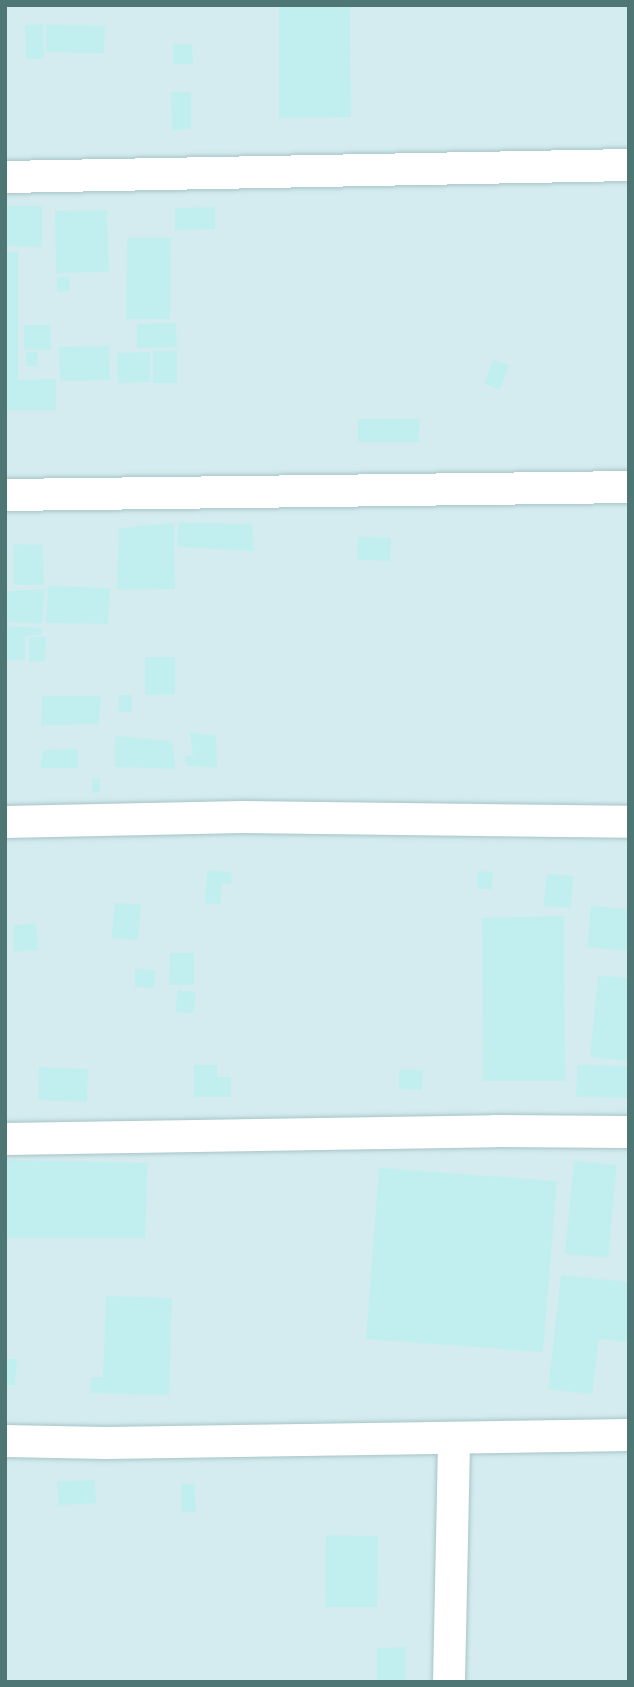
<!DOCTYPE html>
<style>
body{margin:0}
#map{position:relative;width:634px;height:1687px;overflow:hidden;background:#e9f7fc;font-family:Figtree,sans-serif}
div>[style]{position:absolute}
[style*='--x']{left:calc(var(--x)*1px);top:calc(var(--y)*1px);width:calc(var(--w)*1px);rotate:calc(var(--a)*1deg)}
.residential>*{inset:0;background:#d4ecf0}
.building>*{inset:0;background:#c1eff0}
.roads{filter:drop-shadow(0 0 2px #a7c5c7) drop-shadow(0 0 2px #a7c5c7)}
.minor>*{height:32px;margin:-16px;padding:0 16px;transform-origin:16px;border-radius:16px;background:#fff}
span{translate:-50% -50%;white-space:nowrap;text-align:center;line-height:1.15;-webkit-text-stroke:5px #effbfe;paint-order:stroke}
.frame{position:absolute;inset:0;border:7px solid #4d7675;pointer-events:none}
</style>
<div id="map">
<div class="residential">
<i style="clip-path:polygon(5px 5px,629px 5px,629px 1682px,5px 1682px)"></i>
</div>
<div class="building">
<i style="clip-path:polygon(279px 5px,350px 5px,351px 117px,279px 118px)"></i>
<i style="clip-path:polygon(43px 24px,44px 59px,26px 59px,25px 25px)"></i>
<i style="clip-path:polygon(46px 25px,105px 26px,104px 53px,46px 52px)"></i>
<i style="clip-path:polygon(173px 44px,192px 44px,193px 64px,173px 64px)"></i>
<i style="clip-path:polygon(171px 92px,191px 92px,191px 129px,172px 130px)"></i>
<i style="clip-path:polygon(5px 206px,42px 206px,42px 247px,5px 246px)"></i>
<i style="clip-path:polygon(215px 207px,215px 229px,175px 230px,175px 208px)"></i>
<i style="clip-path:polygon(107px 210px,109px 272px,56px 273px,55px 211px)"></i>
<i style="clip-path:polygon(127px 238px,171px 238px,170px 319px,126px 319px)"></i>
<i style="clip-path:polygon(18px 251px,18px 380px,56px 379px,56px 410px,5px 410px,5px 252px)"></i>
<i style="clip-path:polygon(69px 276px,70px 291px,57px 292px,57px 277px)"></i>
<i style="clip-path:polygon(176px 323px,177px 347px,137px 348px,137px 324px)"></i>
<i style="clip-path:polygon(24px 325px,51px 325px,51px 350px,24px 350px)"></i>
<i style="clip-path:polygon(109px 346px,110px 380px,60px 381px,59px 347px)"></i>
<i style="clip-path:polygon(153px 351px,177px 351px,177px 383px,153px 383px)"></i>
<i style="clip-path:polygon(26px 352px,38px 352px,37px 366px,26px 366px)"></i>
<i style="clip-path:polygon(150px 352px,150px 382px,118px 383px,117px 353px)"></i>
<i style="clip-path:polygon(493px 360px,509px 365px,500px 390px,484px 384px)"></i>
<i style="clip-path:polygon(358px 419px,420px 419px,419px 442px,358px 442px)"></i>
<i style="clip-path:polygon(174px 523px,175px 589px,117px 590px,119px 528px)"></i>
<i style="clip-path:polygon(178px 523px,252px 524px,254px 551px,177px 547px)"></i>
<i style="clip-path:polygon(358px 537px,391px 538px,390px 561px,357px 560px)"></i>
<i style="clip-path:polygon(13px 544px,43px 545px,44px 585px,14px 585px)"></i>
<i style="clip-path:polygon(48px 586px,110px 588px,108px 624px,46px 623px)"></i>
<i style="clip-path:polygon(45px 589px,42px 623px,5px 622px,5px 591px)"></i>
<i style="clip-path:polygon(5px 626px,42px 628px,42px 634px,25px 636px,25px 660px,5px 660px)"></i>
<i style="clip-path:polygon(46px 636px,45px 661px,29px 662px,29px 638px)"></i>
<i style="clip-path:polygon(145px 657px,175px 657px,175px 694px,145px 695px)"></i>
<i style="clip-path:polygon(118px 695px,132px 695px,132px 712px,119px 712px)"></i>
<i style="clip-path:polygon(42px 696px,101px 696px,99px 724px,41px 725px)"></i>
<i style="clip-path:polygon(190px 733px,216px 735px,217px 767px,186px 766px,185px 756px,193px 755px)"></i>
<i style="clip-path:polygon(115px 736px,172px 741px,176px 769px,115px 767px)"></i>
<i style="clip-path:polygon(78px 749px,78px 768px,40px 768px,43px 750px)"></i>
<i style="clip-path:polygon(92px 779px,100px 779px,100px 792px,92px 793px)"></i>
<i style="clip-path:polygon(208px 870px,232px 872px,231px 884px,222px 883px,220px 905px,204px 903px)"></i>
<i style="clip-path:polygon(477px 871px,493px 872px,492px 889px,477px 889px)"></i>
<i style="clip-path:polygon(547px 874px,573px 876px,571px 908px,543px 906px)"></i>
<i style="clip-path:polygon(115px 903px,141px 904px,138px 940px,111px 938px)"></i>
<i style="clip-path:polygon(591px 906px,629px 909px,629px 951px,587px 947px)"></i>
<i style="clip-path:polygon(564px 916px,565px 1081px,483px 1081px,482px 918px)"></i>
<i style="clip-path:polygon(36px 923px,38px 950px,13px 951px,14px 925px)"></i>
<i style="clip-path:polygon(170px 953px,194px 953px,194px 985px,169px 985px)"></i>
<i style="clip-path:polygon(135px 969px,155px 970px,154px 988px,135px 987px)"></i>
<i style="clip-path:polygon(598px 976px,629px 978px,629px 1061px,590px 1057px)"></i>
<i style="clip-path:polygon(178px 990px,196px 992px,193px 1013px,175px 1012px)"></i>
<i style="clip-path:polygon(194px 1065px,217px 1065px,217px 1077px,231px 1077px,231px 1097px,194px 1097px)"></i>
<i style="clip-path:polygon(577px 1065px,629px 1066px,629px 1098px,576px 1097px)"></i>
<i style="clip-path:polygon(39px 1067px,88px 1069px,87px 1102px,38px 1100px)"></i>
<i style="clip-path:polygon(399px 1070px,423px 1070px,422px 1090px,399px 1089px)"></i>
<i style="clip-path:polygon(6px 1160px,148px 1163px,145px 1238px,5px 1238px)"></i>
<i style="clip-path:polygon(574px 1161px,617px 1165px,608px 1258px,565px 1254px)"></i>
<i style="clip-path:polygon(379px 1168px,557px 1181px,543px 1352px,366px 1339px)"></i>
<i style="clip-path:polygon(561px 1275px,629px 1282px,629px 1342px,599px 1339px,592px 1394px,548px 1389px)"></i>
<i style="clip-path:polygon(106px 1296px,172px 1298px,169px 1395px,91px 1393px,91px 1377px,103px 1377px)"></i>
<i style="clip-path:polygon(5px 1359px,17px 1359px,15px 1385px,5px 1385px)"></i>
<i style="clip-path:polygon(95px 1480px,96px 1503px,59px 1505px,57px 1482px)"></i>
<i style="clip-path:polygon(181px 1484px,195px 1484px,196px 1512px,182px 1513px)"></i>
<i style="clip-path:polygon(326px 1535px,378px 1536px,377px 1607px,325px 1607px)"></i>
<i style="clip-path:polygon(405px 1647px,405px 1682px,377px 1682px,377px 1648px)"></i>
</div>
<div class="roads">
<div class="minor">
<i style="--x:5;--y:177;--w:624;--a:-1.1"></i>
<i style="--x:5;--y:495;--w:624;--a:-0.73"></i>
<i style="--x:5;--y:822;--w:237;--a:-1.2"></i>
<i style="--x:242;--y:817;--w:387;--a:0.7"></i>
<i style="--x:5;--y:1139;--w:490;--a:-0.9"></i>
<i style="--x:495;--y:1131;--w:134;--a:0.4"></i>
<i style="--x:5;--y:1441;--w:101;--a:1.1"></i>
<i style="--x:106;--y:1443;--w:523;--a:-0.88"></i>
<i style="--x:449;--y:1682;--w:243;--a:-88.8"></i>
</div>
</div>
<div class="frame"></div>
</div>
